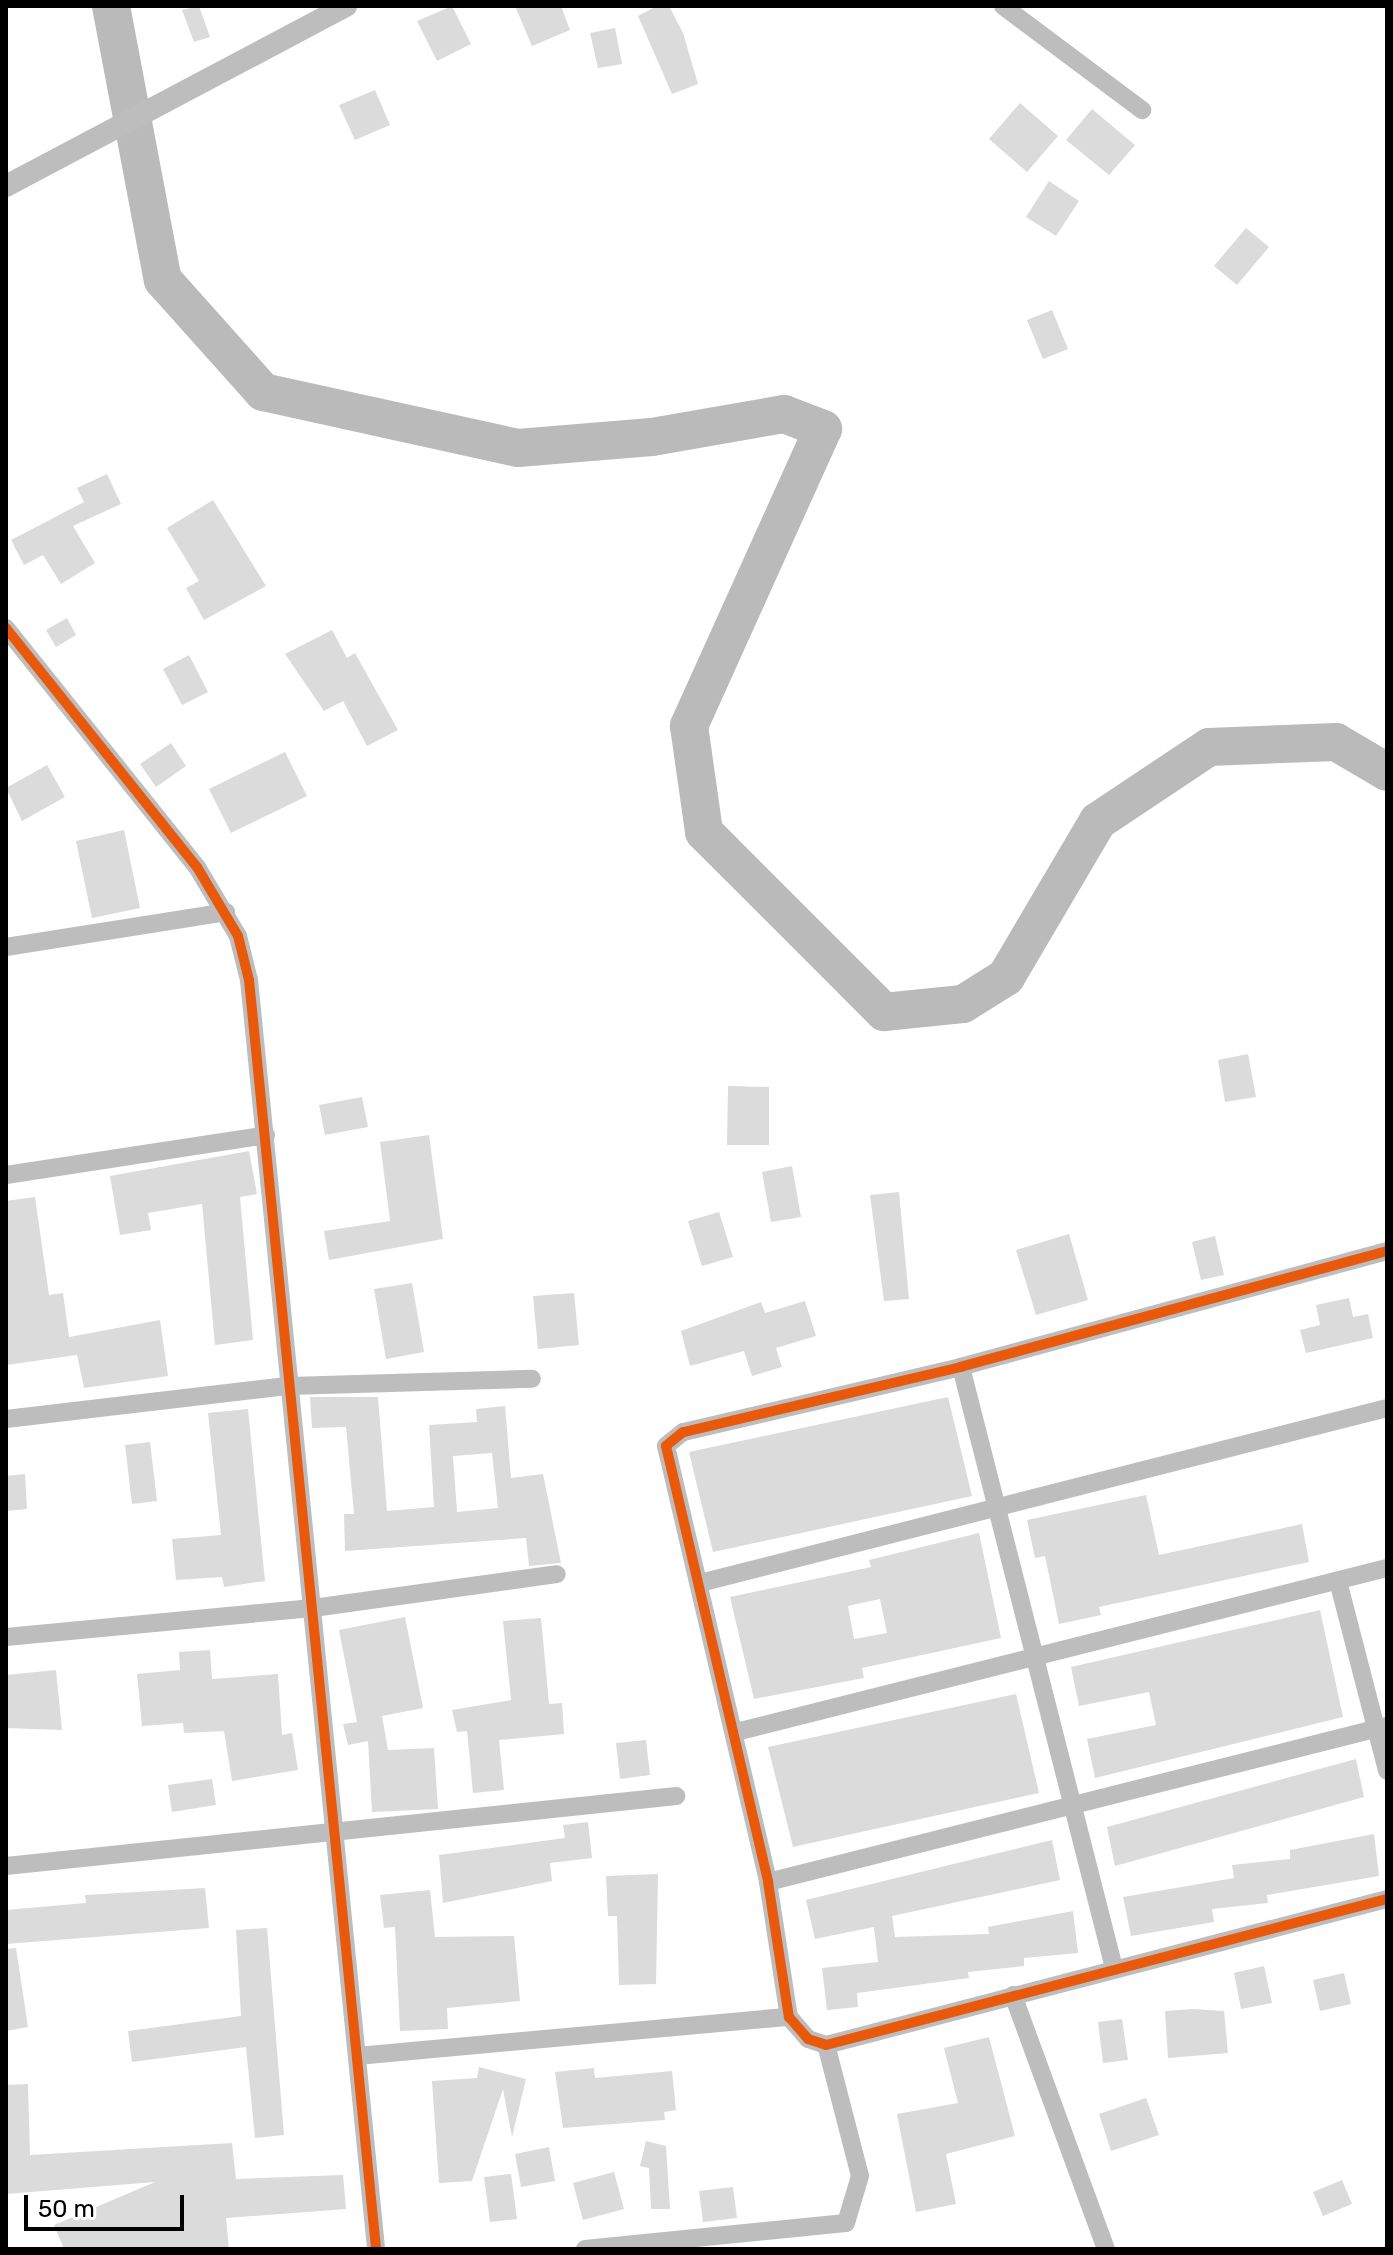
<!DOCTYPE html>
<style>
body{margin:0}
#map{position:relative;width:1393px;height:2255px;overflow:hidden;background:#fff;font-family:Rubik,sans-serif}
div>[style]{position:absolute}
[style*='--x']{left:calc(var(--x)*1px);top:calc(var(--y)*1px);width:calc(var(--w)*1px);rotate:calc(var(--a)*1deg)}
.river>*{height:38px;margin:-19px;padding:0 19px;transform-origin:19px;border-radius:19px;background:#bababa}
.building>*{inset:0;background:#dbdbdb}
.minor>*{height:18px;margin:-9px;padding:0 9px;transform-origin:9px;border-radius:9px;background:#bdbdbd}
.tertiary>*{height:22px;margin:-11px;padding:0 11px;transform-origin:11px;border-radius:11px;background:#bdbdbd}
.cycleway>*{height:10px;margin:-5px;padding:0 5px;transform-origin:5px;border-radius:5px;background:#e8590c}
span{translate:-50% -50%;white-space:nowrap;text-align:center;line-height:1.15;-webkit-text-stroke:7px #fff;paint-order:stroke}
.frame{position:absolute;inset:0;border:8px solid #000;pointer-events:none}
.scale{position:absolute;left:24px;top:2195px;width:160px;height:36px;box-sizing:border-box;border:4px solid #000;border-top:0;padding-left:10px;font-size:24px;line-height:28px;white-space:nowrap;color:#000;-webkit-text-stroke:6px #fff;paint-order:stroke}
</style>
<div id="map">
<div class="river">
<i style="--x:111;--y:6;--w:279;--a:79.3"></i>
<i style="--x:163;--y:280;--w:150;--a:48.2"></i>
<i style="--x:263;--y:392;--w:261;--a:12.4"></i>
<i style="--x:518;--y:448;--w:134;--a:-4.7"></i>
<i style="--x:652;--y:437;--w:134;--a:-9.9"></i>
<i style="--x:784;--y:414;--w:42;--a:21"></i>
<i style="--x:823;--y:429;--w:326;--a:114.3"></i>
<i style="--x:689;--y:726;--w:107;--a:81.9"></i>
<i style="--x:704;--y:832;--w:255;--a:45"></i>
<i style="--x:884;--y:1012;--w:79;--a:-5.8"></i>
<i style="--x:963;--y:1004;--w:51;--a:-32.1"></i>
<i style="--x:1006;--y:977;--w:181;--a:-59.5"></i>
<i style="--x:1098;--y:821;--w:133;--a:-33.7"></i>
<i style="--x:1209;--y:747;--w:127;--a:-2.3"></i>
<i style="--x:1336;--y:742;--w:59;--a:30.5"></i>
</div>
<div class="building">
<i style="clip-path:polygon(199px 6px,210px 37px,194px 42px,182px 10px)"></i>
<i style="clip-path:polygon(452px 6px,471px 44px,437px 61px,417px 21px)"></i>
<i style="clip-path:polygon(515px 6px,561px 6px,570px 30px,532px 46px)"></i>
<i style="clip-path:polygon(657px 6px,669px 6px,683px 33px,698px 84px,672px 94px,638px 16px)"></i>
<i style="clip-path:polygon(615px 28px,622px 64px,598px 68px,590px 33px)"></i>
<i style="clip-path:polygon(375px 90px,390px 125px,355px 140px,339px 105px)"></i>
<i style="clip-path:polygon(1020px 103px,1058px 136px,1027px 172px,989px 139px)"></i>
<i style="clip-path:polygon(1092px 109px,1135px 145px,1109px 175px,1066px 140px)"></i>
<i style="clip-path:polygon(1049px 181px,1079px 201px,1056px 236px,1026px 217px)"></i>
<i style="clip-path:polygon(1246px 228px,1269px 247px,1237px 285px,1214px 266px)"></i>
<i style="clip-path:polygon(1052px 310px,1068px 349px,1043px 359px,1027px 320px)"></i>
<i style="clip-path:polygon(107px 474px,121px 504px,73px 526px,95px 563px,61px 584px,43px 555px,24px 565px,11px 540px,84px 502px,77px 488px)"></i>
<i style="clip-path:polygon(213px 500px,266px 586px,204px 620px,186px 588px,199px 581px,167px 528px)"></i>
<i style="clip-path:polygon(67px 618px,76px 635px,56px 647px,46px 630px)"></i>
<i style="clip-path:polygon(332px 630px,347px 658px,355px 653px,398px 730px,367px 746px,343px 701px,324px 711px,285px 654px)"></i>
<i style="clip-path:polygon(189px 655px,208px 692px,182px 705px,163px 669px)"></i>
<i style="clip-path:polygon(171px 743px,186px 766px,156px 787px,140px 764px)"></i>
<i style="clip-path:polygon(285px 752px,307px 796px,231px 833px,209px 789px)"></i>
<i style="clip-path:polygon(47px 765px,65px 797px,22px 821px,6px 788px)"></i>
<i style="clip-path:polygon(124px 830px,140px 908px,92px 918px,76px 841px)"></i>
<i style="clip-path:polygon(1248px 1054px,1256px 1097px,1225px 1102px,1218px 1060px)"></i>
<i style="clip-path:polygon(728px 1086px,769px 1087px,769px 1145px,727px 1145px)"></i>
<i style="clip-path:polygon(362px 1097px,368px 1127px,325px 1135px,319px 1105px)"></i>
<i style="clip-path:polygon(429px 1135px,443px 1239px,329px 1260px,324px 1231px,390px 1221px,380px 1142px)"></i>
<i style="clip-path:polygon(249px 1151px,257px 1194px,240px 1197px,253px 1340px,215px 1345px,202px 1204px,148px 1213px,151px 1230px,120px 1235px,110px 1176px)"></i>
<i style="clip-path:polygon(792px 1166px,801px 1217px,771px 1222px,762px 1172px)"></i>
<i style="clip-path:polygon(899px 1192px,909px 1299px,884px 1301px,870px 1195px)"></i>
<i style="clip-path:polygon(35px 1197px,49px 1295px,63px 1293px,69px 1337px,160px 1320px,168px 1376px,84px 1388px,77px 1355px,6px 1365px,6px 1201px)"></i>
<i style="clip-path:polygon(719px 1212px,733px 1257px,702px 1266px,688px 1221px)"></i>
<i style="clip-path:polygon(1069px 1234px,1088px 1300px,1036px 1315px,1016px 1250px)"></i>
<i style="clip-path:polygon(1215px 1236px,1224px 1275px,1201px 1280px,1192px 1242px)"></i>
<i style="clip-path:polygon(412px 1283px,424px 1352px,386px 1359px,374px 1289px)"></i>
<i style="clip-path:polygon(574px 1293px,579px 1345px,538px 1349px,533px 1296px)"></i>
<i style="clip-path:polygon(1349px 1298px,1353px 1317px,1368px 1314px,1373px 1338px,1306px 1353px,1300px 1330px,1320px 1325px,1316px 1305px)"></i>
<i style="clip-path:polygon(805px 1301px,816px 1336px,776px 1348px,782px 1367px,752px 1376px,744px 1351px,690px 1366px,681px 1331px,761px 1302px,765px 1313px)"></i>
<i style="clip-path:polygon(evenodd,310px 1397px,378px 1397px,387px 1511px,434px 1507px,429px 1425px,477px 1422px,476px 1409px,505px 1406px,511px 1478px,543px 1474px,561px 1563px,529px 1566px,526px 1538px,345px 1551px,344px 1514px,354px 1514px,346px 1427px,312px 1428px,310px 1397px,492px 1453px,498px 1508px,457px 1512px,453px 1456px,492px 1453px)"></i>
<i style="clip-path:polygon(948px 1397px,972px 1496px,713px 1552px,689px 1452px)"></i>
<i style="clip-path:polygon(248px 1409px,265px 1581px,224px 1587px,222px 1577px,176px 1580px,172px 1539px,221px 1535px,208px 1413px)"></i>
<i style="clip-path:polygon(150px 1442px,157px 1501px,132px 1504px,125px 1445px)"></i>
<i style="clip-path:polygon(25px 1474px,27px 1509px,6px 1511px,6px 1476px)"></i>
<i style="clip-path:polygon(1146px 1495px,1159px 1555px,1302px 1524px,1309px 1562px,1099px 1607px,1101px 1615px,1059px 1624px,1045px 1556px,1035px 1558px,1027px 1520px)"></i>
<i style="clip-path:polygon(evenodd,979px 1533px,1001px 1638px,862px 1668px,864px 1678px,754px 1699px,730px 1597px,871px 1567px,869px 1560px,979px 1533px,880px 1599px,887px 1633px,854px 1639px,848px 1606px,880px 1599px)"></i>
<i style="clip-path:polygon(1320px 1610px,1343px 1717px,1095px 1778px,1087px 1739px,1156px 1725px,1149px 1692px,1079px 1706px,1071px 1667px)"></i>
<i style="clip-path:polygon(405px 1617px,423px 1708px,382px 1716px,388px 1750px,434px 1748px,438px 1809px,372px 1812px,368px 1741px,348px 1745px,343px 1724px,357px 1722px,339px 1630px)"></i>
<i style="clip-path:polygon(541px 1618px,549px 1704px,562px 1703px,564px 1734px,499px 1740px,504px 1790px,473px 1793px,467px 1731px,457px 1732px,452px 1710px,511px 1700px,503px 1621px)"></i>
<i style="clip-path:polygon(210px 1650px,212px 1679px,278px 1674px,282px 1735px,292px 1733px,298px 1770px,232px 1781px,224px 1731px,184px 1733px,183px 1723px,142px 1726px,137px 1674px,180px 1670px,179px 1652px)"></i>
<i style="clip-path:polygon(56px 1670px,62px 1730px,6px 1728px,6px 1675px)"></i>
<i style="clip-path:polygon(1016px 1694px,1039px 1793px,793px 1847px,768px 1747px)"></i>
<i style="clip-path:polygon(646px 1740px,650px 1775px,620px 1779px,616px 1743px)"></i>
<i style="clip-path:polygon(1356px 1759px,1364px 1797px,1115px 1866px,1107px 1827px)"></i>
<i style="clip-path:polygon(212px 1779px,216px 1805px,172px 1812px,168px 1785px)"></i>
<i style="clip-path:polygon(588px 1822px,592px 1858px,550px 1863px,552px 1881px,443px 1903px,439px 1855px,565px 1838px,563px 1825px)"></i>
<i style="clip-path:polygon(1374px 1834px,1379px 1876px,1267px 1895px,1268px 1903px,1212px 1909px,1214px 1922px,1131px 1936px,1123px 1897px,1234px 1878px,1232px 1865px,1290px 1859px,1290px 1850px)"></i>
<i style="clip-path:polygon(1052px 1840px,1060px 1880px,892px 1916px,895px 1937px,989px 1934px,988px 1927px,1073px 1911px,1078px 1953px,1024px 1958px,1024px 1966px,968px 1972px,969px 1978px,857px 1993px,858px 2007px,827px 2010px,822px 1968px,878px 1962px,874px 1927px,815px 1939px,806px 1900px)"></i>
<i style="clip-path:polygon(658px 1874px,656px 1984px,619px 1985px,617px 1916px,608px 1916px,606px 1876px)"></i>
<i style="clip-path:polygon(205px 1888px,209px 1928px,6px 1944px,6px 1910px,86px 1903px,85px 1895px)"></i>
<i style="clip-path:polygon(430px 1890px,435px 1937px,514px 1936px,520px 2001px,447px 2008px,448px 2029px,400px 2031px,395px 1927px,384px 1928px,380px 1895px)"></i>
<i style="clip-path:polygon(267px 1928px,284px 2135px,255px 2138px,246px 2047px,132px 2062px,128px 2031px,241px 2016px,236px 1930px)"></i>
<i style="clip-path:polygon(16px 1948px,28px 2027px,6px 2031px,6px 1949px)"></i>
<i style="clip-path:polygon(1264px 1966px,1272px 2003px,1241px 2009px,1234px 1973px)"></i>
<i style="clip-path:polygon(1344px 1973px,1351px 2004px,1320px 2011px,1313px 1980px)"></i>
<i style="clip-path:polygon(1193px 2009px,1224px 2011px,1228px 2053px,1168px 2058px,1165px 2011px)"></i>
<i style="clip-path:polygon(1122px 2019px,1128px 2060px,1103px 2063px,1098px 2022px)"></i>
<i style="clip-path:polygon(989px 2037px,1015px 2136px,946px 2154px,956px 2204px,916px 2212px,897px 2114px,958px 2103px,944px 2048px)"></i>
<i style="clip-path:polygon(479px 2067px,526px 2079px,512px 2137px,503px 2089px,472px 2181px,439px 2183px,432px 2081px,477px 2078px)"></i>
<i style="clip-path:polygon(594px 2068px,595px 2078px,672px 2071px,676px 2110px,664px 2112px,665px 2120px,563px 2128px,555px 2072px)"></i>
<i style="clip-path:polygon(28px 2084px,30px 2155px,232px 2143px,236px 2179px,343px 2175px,346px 2209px,226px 2218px,229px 2249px,64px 2249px,54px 2225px,155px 2182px,6px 2194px,6px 2085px)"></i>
<i style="clip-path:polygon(1146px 2098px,1159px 2135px,1111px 2151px,1099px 2114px)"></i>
<i style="clip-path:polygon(646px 2141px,666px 2146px,670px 2209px,651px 2209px,649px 2168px,640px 2166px)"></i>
<i style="clip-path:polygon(549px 2147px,555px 2181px,521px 2187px,515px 2154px)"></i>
<i style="clip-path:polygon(614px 2172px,624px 2209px,583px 2220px,573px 2183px)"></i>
<i style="clip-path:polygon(511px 2174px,517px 2219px,490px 2222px,484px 2177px)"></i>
<i style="clip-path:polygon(1342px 2180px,1352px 2204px,1323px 2216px,1313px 2192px)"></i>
<i style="clip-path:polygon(733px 2187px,737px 2218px,703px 2222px,699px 2191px)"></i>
</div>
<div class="minor">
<i style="--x:1003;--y:6;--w:174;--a:36.8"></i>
<i style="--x:6;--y:628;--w:306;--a:51.4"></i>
<i style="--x:197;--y:867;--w:80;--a:59.3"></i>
<i style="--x:238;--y:936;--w:45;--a:76"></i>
<i style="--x:249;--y:980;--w:1275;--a:84.28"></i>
<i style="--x:6;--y:947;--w:223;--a:-9"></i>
<i style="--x:6;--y:1175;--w:263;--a:-8.7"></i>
<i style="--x:1387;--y:1251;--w:442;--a:164.8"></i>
<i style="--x:961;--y:1367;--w:285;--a:166.8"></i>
<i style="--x:683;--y:1432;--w:22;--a:141"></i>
<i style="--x:666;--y:1446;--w:448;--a:76.8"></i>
<i style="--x:768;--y:1882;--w:137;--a:81.2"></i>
<i style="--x:789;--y:2017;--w:29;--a:49"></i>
<i style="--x:808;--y:2039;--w:19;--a:18"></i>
<i style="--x:826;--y:2045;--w:580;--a:-14.59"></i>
<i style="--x:961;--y:1367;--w:620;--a:75.72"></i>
<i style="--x:6;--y:1419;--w:285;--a:-6.7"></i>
<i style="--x:289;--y:1386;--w:243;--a:-1.7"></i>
<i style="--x:1338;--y:1581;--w:196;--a:75.5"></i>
<i style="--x:700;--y:1583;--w:709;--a:-14.29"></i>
<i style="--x:6;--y:1637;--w:308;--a:-5.4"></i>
<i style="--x:313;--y:1608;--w:246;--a:-7.9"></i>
<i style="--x:736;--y:1732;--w:671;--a:-14.14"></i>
<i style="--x:6;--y:1866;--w:674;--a:-5.96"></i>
<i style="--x:768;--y:1882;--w:638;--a:-14.15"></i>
<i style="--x:1013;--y:1995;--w:270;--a:69.9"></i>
<i style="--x:357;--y:2056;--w:434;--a:-5.2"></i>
<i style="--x:585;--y:2249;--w:262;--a:-5.7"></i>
<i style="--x:846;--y:2223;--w:49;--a:-73.4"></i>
<i style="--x:860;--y:2176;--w:135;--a:-104.5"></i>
</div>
<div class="tertiary">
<i style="--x:6;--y:186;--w:385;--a:-27.9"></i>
</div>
<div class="cycleway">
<i style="--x:6;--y:628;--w:306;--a:51.4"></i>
<i style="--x:197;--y:867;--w:80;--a:59.3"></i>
<i style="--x:238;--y:936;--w:45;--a:76"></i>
<i style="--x:249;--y:980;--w:1275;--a:84.28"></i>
<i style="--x:1387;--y:1251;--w:442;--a:164.8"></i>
<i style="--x:961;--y:1367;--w:285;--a:166.8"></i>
<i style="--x:683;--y:1432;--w:22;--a:141"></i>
<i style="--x:666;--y:1446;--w:448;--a:76.8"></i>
<i style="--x:768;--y:1882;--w:137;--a:81.2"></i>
<i style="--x:789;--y:2017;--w:29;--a:49"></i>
<i style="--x:808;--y:2039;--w:19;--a:18"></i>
<i style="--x:826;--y:2045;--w:580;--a:-14.59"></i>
</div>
<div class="frame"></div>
<div class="scale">50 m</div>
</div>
